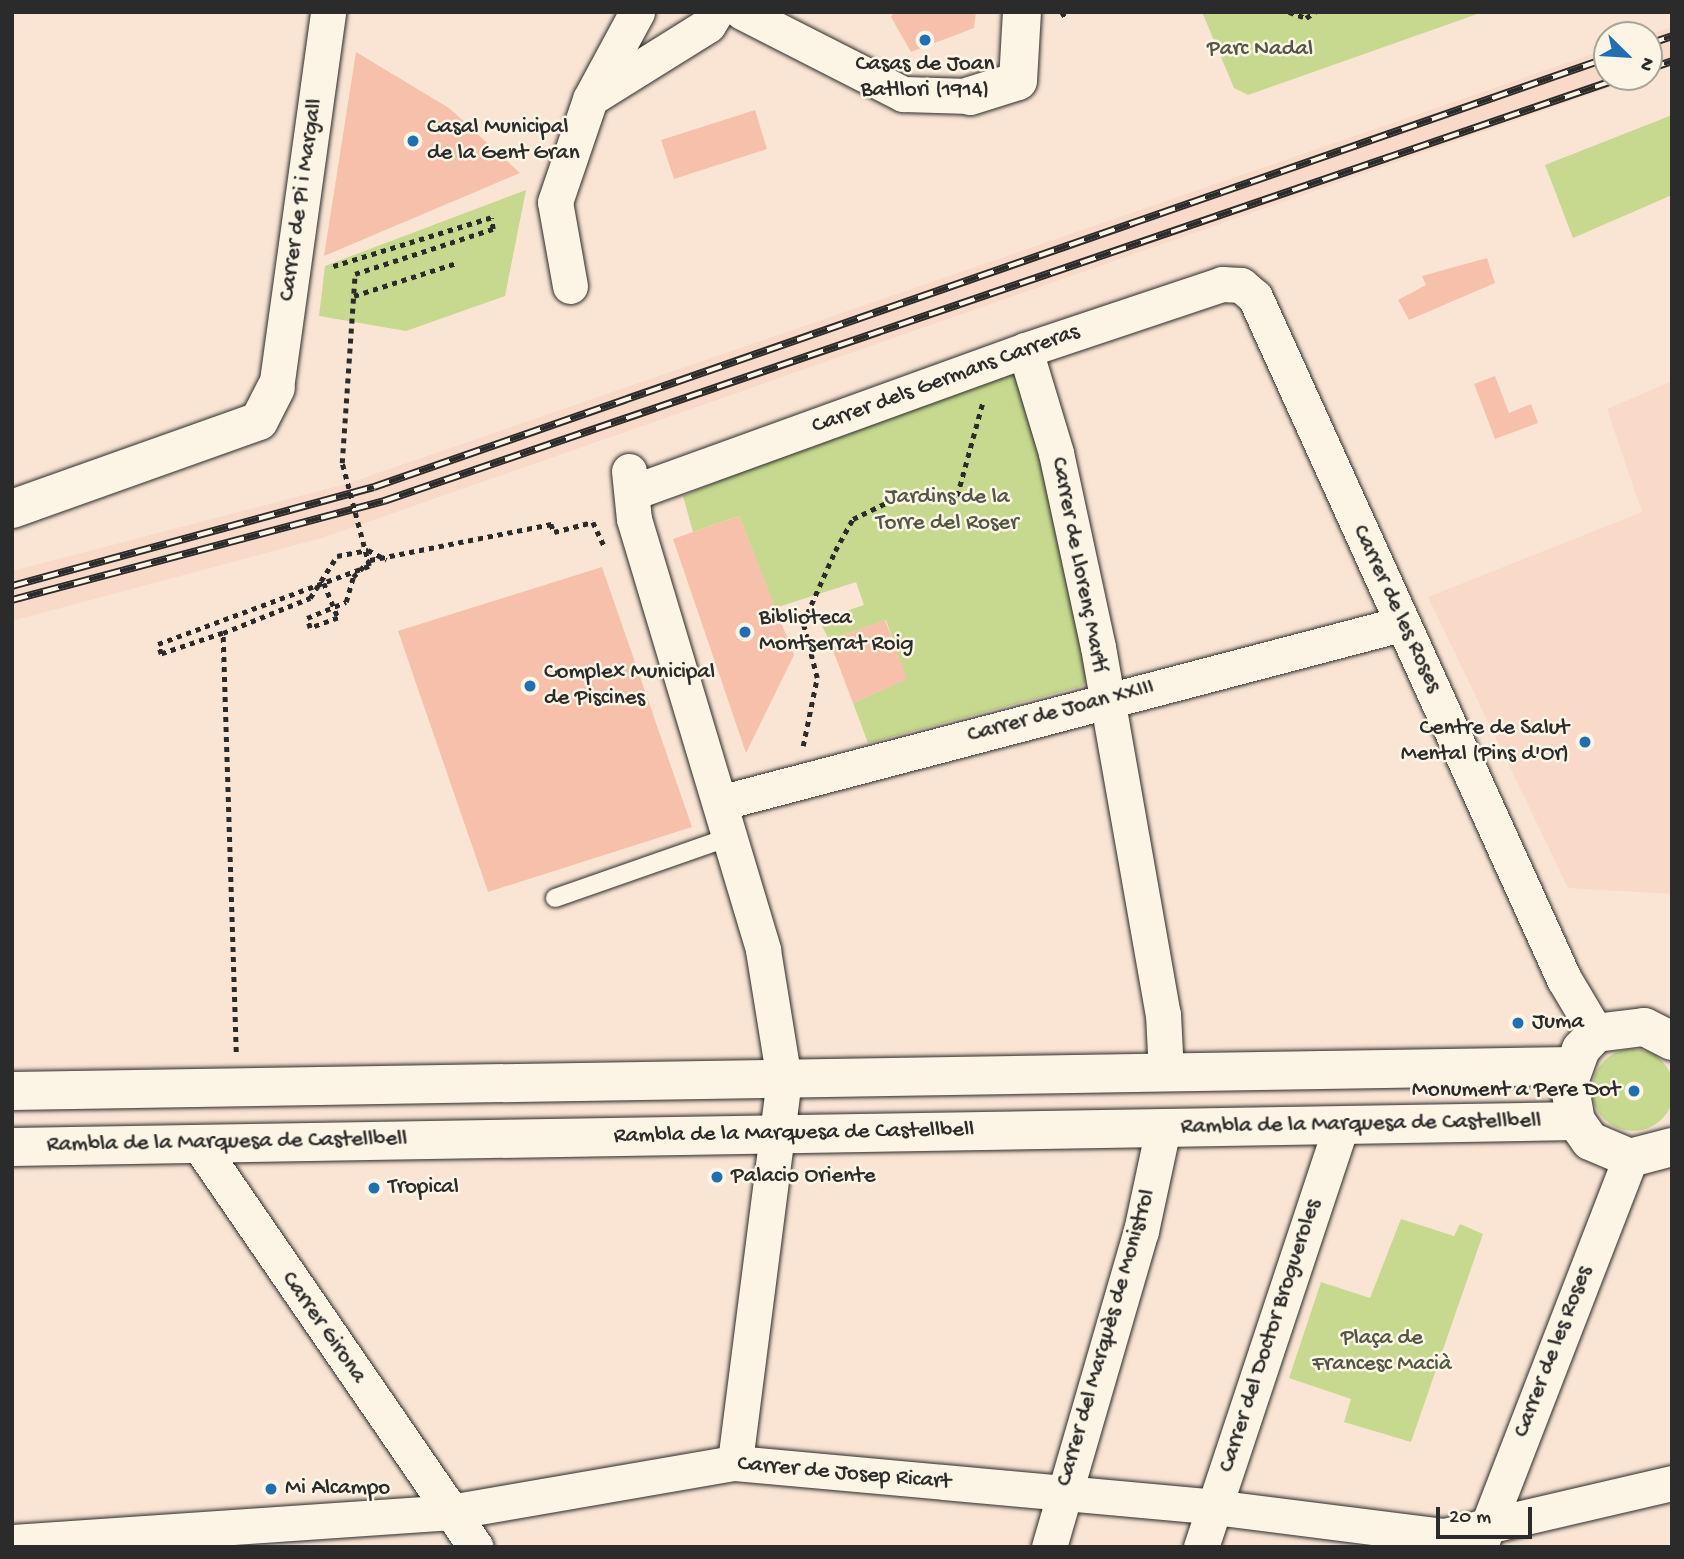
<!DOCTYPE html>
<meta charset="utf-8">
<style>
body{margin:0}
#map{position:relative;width:1684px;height:1559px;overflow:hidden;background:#fae5d4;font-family:"Gochi Hand",sans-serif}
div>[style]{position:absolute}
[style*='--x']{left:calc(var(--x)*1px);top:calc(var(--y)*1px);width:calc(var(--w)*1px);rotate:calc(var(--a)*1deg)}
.built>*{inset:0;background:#f9dac8}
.green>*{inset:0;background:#c7d98e}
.round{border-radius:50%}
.building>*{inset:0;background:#f7c0ab}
.path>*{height:4.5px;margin-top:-2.25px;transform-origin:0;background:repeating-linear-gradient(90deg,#2b2b2b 0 5px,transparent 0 10px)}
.roads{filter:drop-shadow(0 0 2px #2b2b2b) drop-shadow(0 0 2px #2b2b2b)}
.lane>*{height:18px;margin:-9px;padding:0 9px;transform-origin:9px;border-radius:9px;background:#fcf5e5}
.street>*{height:35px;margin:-17.5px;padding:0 17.5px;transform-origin:17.5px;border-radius:17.5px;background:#fcf5e5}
.secondary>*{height:38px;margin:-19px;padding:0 19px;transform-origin:19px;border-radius:19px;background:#fcf5e5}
.rail>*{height:8px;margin-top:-4px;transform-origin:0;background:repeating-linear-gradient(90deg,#fcf5e5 0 16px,#2b2b2b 0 32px);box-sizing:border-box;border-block:2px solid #2b2b2b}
.path-bridge>*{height:4.5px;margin-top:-2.25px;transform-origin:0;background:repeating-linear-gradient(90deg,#2b2b2b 0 5px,transparent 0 10px)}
.dots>*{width:19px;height:19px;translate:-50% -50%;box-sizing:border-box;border:4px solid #fcf5e5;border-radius:50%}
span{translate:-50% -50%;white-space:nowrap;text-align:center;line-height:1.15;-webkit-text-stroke:5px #fcf5e5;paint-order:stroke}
.park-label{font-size:23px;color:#525644}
.poi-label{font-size:23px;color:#2b2b2b}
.left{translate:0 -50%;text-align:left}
.right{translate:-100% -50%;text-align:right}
.street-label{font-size:23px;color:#2b2b2b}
.frame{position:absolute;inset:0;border:14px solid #2b2b2b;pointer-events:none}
.north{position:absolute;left:1593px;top:21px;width:70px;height:70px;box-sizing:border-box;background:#fcf5e5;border:2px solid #a8a49b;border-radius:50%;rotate:114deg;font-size:19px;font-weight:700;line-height:28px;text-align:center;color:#2b2b2b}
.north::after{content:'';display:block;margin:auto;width:24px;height:32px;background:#1f6fb2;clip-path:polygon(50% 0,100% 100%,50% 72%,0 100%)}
.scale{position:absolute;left:1436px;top:1507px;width:96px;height:32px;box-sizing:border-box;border:4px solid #2b2b2b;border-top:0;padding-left:9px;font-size:21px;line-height:24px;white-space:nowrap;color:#2b2b2b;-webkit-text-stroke:5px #fcf5e5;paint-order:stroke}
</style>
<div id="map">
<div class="built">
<i style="clip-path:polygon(1672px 27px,1672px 66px,1649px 74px,1649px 35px)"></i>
<i style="clip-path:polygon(1607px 49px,1607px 77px,1640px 77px,322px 538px,12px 621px,12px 571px,346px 484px)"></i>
<i style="clip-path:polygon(1672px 381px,1672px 894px,1568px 888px,1428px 597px,1642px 512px,1607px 409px)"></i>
</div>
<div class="green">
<i style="clip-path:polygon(1202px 12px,1483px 12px,1248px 95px,1234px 88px)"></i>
<i style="clip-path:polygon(1672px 115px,1672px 195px,1573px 238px,1545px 165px)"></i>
<i style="clip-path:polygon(526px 190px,505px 296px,406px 331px,319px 316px,325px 266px)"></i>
<i style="clip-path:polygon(1024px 364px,1091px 667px,1083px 686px,868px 743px,853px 703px,906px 679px,886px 620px,829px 640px,819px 620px,864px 605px,856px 582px,775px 608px,739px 516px,693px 532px,683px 496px,876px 414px)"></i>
<i class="round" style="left:1592px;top:1049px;width:82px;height:82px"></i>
<i style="clip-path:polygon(1401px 1219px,1454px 1236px,1460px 1224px,1483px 1234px,1411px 1442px,1344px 1422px,1351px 1399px,1289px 1378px,1321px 1282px,1370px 1298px)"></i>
</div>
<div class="building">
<i style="clip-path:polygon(894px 12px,976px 12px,974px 28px,911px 52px,891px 17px)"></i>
<i style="clip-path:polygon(356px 52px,449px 108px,520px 173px,324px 256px)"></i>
<i style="clip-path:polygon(755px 110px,767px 149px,674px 179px,661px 140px)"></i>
<i style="clip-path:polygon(1487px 258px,1495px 283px,1409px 320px,1398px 300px,1426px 285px,1422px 276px)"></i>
<i style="clip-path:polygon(1495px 376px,1509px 413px,1531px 404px,1538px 423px,1495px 439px,1474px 384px)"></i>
<i style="clip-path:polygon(739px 516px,794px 655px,746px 753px,673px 539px)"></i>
<i style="clip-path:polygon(602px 567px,692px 827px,488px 892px,398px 631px)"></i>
<i style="clip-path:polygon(885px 620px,907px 679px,853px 703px,829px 640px)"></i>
</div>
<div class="path">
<i style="--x:1062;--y:12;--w:9;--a:58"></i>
<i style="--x:1289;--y:12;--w:18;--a:19"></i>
<i style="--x:1306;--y:18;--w:11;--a:-34"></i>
<i style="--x:354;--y:296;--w:108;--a:-17.8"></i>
<i style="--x:338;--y:618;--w:30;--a:160"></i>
<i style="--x:310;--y:628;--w:10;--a:-107"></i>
<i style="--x:307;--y:618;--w:42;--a:-22.3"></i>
<i style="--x:346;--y:602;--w:26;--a:-74"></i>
<i style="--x:353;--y:577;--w:24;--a:-45"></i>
<i style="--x:370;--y:560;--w:185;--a:-11.2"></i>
<i style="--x:551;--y:524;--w:9;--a:69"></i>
<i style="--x:554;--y:532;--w:40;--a:-14.4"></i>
<i style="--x:593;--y:522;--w:29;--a:65"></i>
<i style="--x:803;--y:746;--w:69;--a:-78.4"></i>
<i style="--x:817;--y:678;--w:57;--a:-104.3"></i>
<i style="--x:803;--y:623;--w:79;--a:-66"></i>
<i style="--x:835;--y:551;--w:37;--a:-61"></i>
<i style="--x:853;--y:519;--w:48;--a:-26"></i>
<i style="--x:896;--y:498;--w:61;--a:-1.9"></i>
<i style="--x:957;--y:496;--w:98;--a:-74.7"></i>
<i style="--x:236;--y:1052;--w:419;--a:-91.8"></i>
<i style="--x:223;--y:633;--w:94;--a:-21.9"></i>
<i style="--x:310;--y:598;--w:50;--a:-57.3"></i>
<i style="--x:337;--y:556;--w:32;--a:-11"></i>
<i style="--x:368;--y:550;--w:21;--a:28"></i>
</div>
<div class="roads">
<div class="lane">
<i style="--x:555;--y:898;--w:188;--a:-19.3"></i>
</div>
<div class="street">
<i style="--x:742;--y:12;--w:181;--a:27"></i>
<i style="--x:903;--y:94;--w:67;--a:1.7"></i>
<i style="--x:596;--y:95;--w:132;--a:-32"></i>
<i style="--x:708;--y:25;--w:15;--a:-58"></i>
<i style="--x:570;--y:286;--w:85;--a:-100.1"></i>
<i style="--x:555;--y:202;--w:109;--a:-71.2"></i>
<i style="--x:590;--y:99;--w:99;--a:-61.6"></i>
<i style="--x:1025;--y:350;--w:108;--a:73.2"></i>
<i style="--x:1056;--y:453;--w:198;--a:77.8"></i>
<i style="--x:1098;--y:647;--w:373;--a:80"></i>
<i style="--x:1163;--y:1014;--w:59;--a:87.1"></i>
<i style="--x:276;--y:388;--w:380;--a:-82.1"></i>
<i style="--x:629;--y:471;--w:48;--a:84.1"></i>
<i style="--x:634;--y:519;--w:450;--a:73.3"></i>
<i style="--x:763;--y:950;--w:131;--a:80.8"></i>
<i style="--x:784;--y:1079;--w:387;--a:97.3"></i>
<i style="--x:636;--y:491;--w:414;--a:-19.9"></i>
<i style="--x:1025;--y:350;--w:208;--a:-18.5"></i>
<i style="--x:1222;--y:284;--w:19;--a:3"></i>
<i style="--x:1241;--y:285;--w:18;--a:41"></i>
<i style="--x:1255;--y:297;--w:749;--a:65.63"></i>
<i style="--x:1564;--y:979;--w:63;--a:59.3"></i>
<i style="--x:723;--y:802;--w:701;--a:-14.71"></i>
<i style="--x:198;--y:1143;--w:490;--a:55.5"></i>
<i style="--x:12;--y:1542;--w:439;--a:-3.9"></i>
<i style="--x:450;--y:1512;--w:289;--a:-9.8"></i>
<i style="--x:735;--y:1463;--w:481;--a:5.2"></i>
<i style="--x:1214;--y:1507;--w:232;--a:7.2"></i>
<i style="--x:1444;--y:1536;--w:234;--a:-13.1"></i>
<i style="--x:1481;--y:1543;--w:413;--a:-68.8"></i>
<i style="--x:1049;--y:1547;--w:329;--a:-73.8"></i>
<i style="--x:1141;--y:1231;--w:105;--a:-77.9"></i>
<i style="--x:1201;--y:1547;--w:445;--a:-71.6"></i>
</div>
<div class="secondary">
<i style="--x:970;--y:96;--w:50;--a:-17.4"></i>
<i style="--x:1018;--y:81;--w:69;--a:-86.7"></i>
<i style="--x:12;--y:509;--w:262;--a:-19.6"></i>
<i style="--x:259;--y:421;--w:37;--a:-63"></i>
<i style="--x:1672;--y:1041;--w:31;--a:-153"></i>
<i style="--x:1644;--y:1027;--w:48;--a:172.9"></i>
<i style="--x:1596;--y:1033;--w:22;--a:133"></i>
<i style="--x:1581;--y:1049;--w:35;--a:110"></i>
<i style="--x:1569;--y:1082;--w:40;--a:80"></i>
<i style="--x:1576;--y:1121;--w:24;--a:55"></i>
<i style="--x:1590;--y:1141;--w:43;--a:23"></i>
<i style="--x:1630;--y:1158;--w:43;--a:-14.7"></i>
<i style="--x:12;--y:1091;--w:1562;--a:-0.92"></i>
<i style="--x:12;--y:1147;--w:1564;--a:-0.95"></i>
</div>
</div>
<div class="rail">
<i style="--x:1649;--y:44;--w:24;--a:-19"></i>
<i style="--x:1649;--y:69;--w:24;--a:-19"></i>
<i style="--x:12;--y:586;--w:375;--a:-15.3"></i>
<i style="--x:374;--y:487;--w:1305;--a:-19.18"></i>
<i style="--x:12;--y:600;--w:385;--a:-14.9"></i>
<i style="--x:384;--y:501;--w:1310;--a:-18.88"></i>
</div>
<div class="path-bridge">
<i style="--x:324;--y:583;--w:38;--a:68"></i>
<i style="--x:223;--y:633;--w:65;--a:161.3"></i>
<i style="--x:161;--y:654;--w:10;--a:-107"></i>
<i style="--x:158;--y:644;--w:225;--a:-20.3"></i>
<i style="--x:369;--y:566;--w:106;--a:-104.7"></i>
<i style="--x:342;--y:463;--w:189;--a:-86.1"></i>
<i style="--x:355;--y:274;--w:145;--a:-18.1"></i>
<i style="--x:493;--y:229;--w:11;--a:-100"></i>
<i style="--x:491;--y:218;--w:166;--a:162.9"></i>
</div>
<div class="dots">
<i style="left:925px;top:40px;background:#1f6fb2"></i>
<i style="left:413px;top:141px;background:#1f6fb2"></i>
<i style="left:745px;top:632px;background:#1f6fb2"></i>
<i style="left:530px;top:686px;background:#1f6fb2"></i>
<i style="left:1585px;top:742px;background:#1f6fb2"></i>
<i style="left:1518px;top:1023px;background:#1f6fb2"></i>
<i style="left:1634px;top:1091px;background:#1f6fb2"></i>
<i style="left:717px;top:1177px;background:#1f6fb2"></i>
<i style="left:374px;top:1188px;background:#1f6fb2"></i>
<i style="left:271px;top:1489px;background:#1f6fb2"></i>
</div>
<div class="park-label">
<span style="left:1260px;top:50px">Parc Nadal</span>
<span style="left:947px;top:511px">Jardins de la<br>Torre del Roser</span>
<span style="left:1382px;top:1352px">Plaça de<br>Francesc Macià</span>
</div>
<div class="poi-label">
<span style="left:925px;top:78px">Casas de Joan<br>Batllori (1914)</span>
<span class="left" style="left:427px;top:141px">Casal Municipal<br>de la Gent Gran</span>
<span class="left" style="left:759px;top:632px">Biblioteca<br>Montserrat Roig</span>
<span class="left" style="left:544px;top:686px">Complex Municipal<br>de Piscines</span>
<span class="right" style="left:1569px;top:742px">Centre de Salut<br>Mental (Pins d'Or)</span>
<span class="left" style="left:1532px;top:1023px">Juma</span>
<span class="right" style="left:1620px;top:1091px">Monument a Pere Dot</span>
<span class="left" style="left:731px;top:1177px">Palacio Oriente</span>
<span class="left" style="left:388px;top:1188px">Tropical</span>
<span class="left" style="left:285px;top:1489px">Mi Alcampo</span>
</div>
<div class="street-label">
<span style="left:302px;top:200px;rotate:-82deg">Carrer de Pi i Margall</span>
<span style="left:946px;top:380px;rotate:-20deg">Carrer dels Germans Carreras</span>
<span style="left:1078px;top:565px;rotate:79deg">Carrer de Llorenç Martí</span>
<span style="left:1396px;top:609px;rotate:65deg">Carrer de les Roses</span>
<span style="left:1061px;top:712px;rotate:-15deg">Carrer de Joan XXIII</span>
<span style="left:1361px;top:1125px;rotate:-1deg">Rambla de la Marquesa de Castellbell</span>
<span style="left:794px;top:1134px;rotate:-1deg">Rambla de la Marquesa de Castellbell</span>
<span style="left:227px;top:1143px;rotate:-1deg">Rambla de la Marquesa de Castellbell</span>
<span style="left:323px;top:1328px;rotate:55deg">Carrer Girona</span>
<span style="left:1271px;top:1336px;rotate:-72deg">Carrer del Doctor Brogueroles</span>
<span style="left:1107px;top:1338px;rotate:-74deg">Carrer del Marquès de Monistrol</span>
<span style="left:1554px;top:1352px;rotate:-69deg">Carrer de les Roses</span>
<span style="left:844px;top:1474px;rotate:5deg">Carrer de Josep Ricart</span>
</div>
<div class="frame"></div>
<div class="north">N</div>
<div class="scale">20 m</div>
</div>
